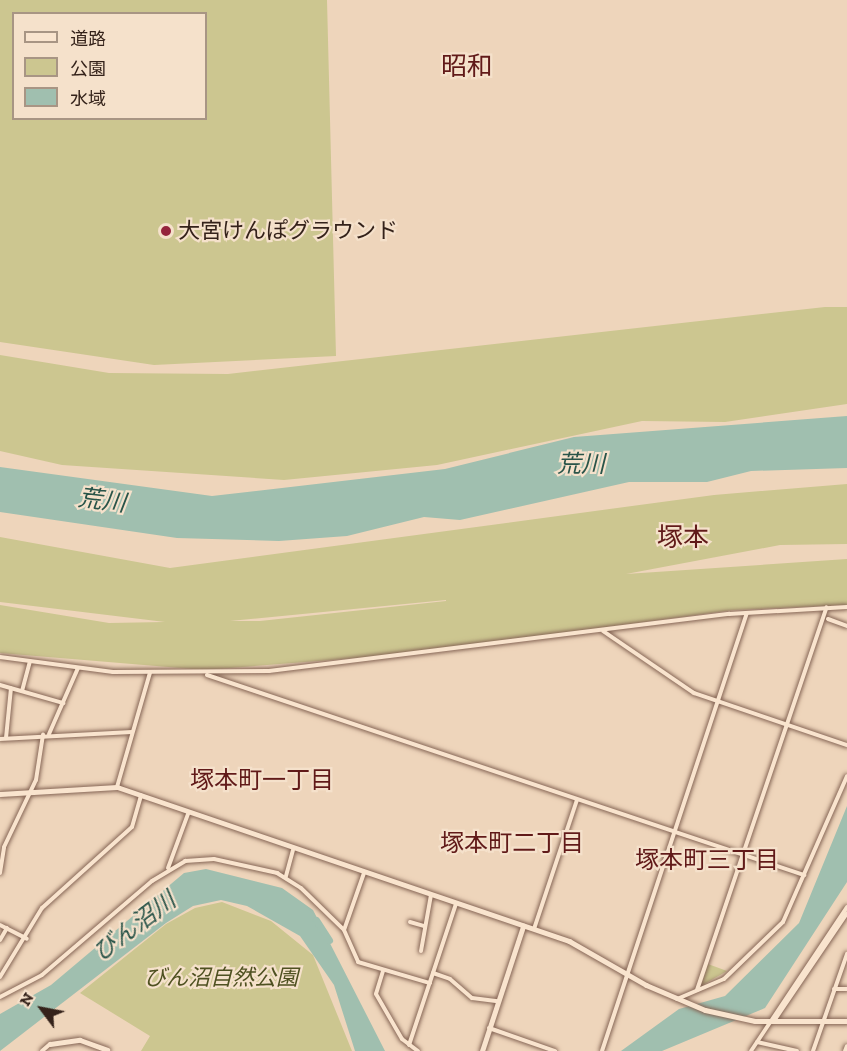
<!DOCTYPE html>
<meta charset="utf-8">
<style>
body{margin:0}
#map{position:relative;width:847px;height:1051px;overflow:hidden;background:#eed5bb;font-family:"Zilla Slab","Noto Sans JP",serif}
div>[style]{position:absolute}
[style*='--x']{left:calc(var(--x)*1px);top:calc(var(--y)*1px);width:calc(var(--w)*1px);rotate:calc(var(--a)*1deg)}
.green>*{inset:0;background:#ccc690}
.water>*{inset:0;background:#a0bfaf}
.river>*{height:7px;margin:-3.5px;padding:0 3.5px;transform-origin:3.5px;border-radius:3.5px;background:#a0bfaf}
.roads{filter:drop-shadow(0 0 2px #856555) drop-shadow(0 0 2px #856555)}
.minor>*{height:4px;margin:-2px;padding:0 2px;transform-origin:2px;border-radius:2px;background:#f9e4ce}
.tertiary>*{height:5px;margin:-2.5px;padding:0 2.5px;transform-origin:2.5px;border-radius:2.5px;background:#f9e4ce}
.dots>*{width:16px;height:16px;translate:-50% -50%;box-sizing:border-box;border:3px solid #f5e1cb;border-radius:50%}
span{translate:-50% -50%;white-space:nowrap;text-align:center;line-height:1.15;-webkit-text-stroke:4.5px #f5e1cb;paint-order:stroke}
.poi-label{font-size:22px;color:#34221a}
.left{translate:0 -50%;text-align:left}
.park-label{font-size:22px;color:#4f5121;font-style:italic}
.water-label{font-size:24px;color:#295449;font-style:italic}
.neighbourhood-label{font-size:24px;color:#611a19}
.quarter-label{font-size:26px;color:#611a19}
.legend{position:absolute;left:12px;top:12px;width:195px;height:108px;box-sizing:border-box;background:#f5e1cb;border:2px solid #a89584;margin:0;padding:8px 10px;list-style:none;font-size:18px;color:#34221a}
.legend li{display:flex;align-items:center;gap:12px;height:30px}
.legend b{width:30px;border:2px solid #a89584}
.north{position:absolute;left:12px;top:979px;width:60px;height:60px;-webkit-text-stroke:4px #f5e1cb;paint-order:stroke;rotate:302deg;font-size:16px;font-weight:700;line-height:24px;text-align:center;color:#34221a}
.north::after{content:'';display:block;margin:auto;width:21px;height:27px;background:#34221a;clip-path:polygon(50% 0,100% 100%,50% 72%,0 100%)}
</style>
<div id="map">
<div class="green">
<i style="clip-path:polygon(evenodd,0 0,327px 0,336px 356px,154px 365px,0 342px,0 0,14px 14px,206px 14px,206px 118px,14px 118px,14px 14px)"></i>
<i style="clip-path:polygon(825px 307px,847px 307px,847px 404px,725px 422px,642px 421px,437px 465px,284px 480px,62px 465px,0 451px,0 355px,109px 373px,228px 374px)"></i>
<i style="clip-path:polygon(evenodd,847px 484px,847px 544px,780px 545px,626px 574px,847px 559px,847px 605px,733px 610px,408px 654px,204px 670px,0 653px,0 605px,109px 623px,165px 622px,0 602px,0 537px,170px 568px,714px 495px,847px 484px,446px 601px,260px 621px,230px 621px,446px 600px,446px 601px)"></i>
<i style="clip-path:polygon(222px 902px,271px 921px,313px 955px,352px 1051px,141px 1051px,150px 1036px,80px 993px,166px 924px,195px 908px)"></i>
<i style="clip-path:polygon(708px 964px,727px 971px,701px 986px)"></i>
</div>
<div class="water">
<i style="clip-path:polygon(847px 416px,847px 468px,751px 471px,707px 482px,629px 482px,460px 520px,424px 517px,347px 536px,279px 541px,177px 538px,0 512px,0 467px,212px 496px,445px 469px,574px 437px)"></i>
<i style="clip-path:polygon(847px 806px,847px 882px,765px 1008px,662px 1051px,621px 1051px,679px 1009px,725px 996px,799px 923px)"></i>
<i style="clip-path:polygon(206px 869px,282px 888px,313px 910px,385px 1051px,355px 1051px,334px 985px,300px 936px,247px 906px,221px 900px,193px 906px,166px 923px,0 1051px,0 1014px,51px 985px,184px 873px)"></i>
</div>
<div class="river">
<i style="--x:316;--y:920;--w:24;--a:57"></i>
</div>
<div class="roads">
<div class="minor">
<i style="--x:828;--y:619;--w:20;--a:20"></i>
<i style="--x:603;--y:631;--w:110;--a:34.3"></i>
<i style="--x:694;--y:693;--w:162;--a:18.8"></i>
<i style="--x:0;--y:657;--w:114;--a:7.6"></i>
<i style="--x:113;--y:672;--w:156;--a:-0.4"></i>
<i style="--x:269;--y:671;--w:464;--a:-7.1"></i>
<i style="--x:729;--y:614;--w:118;--a:-3.4"></i>
<i style="--x:207;--y:675;--w:630;--a:18.52"></i>
<i style="--x:0;--y:685;--w:66;--a:15.9"></i>
<i style="--x:22;--y:691;--w:30;--a:-75"></i>
<i style="--x:49;--y:734;--w:72;--a:-66.3"></i>
<i style="--x:6;--y:738;--w:50;--a:-84.3"></i>
<i style="--x:0;--y:739;--w:132;--a:-3"></i>
<i style="--x:117;--y:787;--w:119;--a:-73.9"></i>
<i style="--x:168;--y:868;--w:58;--a:-69.7"></i>
<i style="--x:0;--y:873;--w:26;--a:-81"></i>
<i style="--x:4;--y:847;--w:74;--a:-64.5"></i>
<i style="--x:36;--y:780;--w:46;--a:-81.2"></i>
<i style="--x:364;--y:873;--w:60;--a:109.3"></i>
<i style="--x:344;--y:930;--w:35;--a:66"></i>
<i style="--x:358;--y:962;--w:75;--a:16.3"></i>
<i style="--x:286;--y:876;--w:27;--a:-75"></i>
<i style="--x:410;--y:922;--w:15;--a:16"></i>
<i style="--x:0;--y:925;--w:30;--a:27"></i>
<i style="--x:534;--y:929;--w:136;--a:-71.6"></i>
<i style="--x:0;--y:940;--w:14;--a:-60"></i>
<i style="--x:421;--y:951;--w:57;--a:-79.9"></i>
<i style="--x:383;--y:971;--w:24;--a:107"></i>
<i style="--x:376;--y:994;--w:52;--a:60"></i>
<i style="--x:402;--y:1039;--w:20;--a:37"></i>
<i style="--x:433;--y:973;--w:18;--a:19"></i>
<i style="--x:450;--y:979;--w:29;--a:41"></i>
<i style="--x:472;--y:998;--w:26;--a:7"></i>
<i style="--x:0;--y:977;--w:81;--a:-58.7"></i>
<i style="--x:42;--y:908;--w:121;--a:-42"></i>
<i style="--x:132;--y:827;--w:33;--a:-74"></i>
<i style="--x:834;--y:989;--w:13;--a:0"></i>
<i style="--x:697;--y:990;--w:404;--a:-71.3"></i>
<i style="--x:0;--y:997;--w:47;--a:-27.6"></i>
<i style="--x:42;--y:975;--w:145;--a:-40.5"></i>
<i style="--x:152;--y:881;--w:39;--a:-31"></i>
<i style="--x:185;--y:861;--w:29;--a:-4"></i>
<i style="--x:214;--y:859;--w:65;--a:12.5"></i>
<i style="--x:277;--y:873;--w:28;--a:32"></i>
<i style="--x:301;--y:888;--w:60;--a:44.3"></i>
<i style="--x:677;--y:999;--w:51;--a:-23.1"></i>
<i style="--x:724;--y:979;--w:82;--a:-44"></i>
<i style="--x:783;--y:922;--w:159;--a:-66.3"></i>
<i style="--x:774;--y:1021;--w:130;--a:-55.9"></i>
<i style="--x:489;--y:1028;--w:70;--a:19.2"></i>
<i style="--x:757;--y:1042;--w:41;--a:12.7"></i>
<i style="--x:409;--y:1045;--w:149;--a:-71.6"></i>
<i style="--x:42;--y:1051;--w:11;--a:-41"></i>
<i style="--x:602;--y:1051;--w:461;--a:-71.7"></i>
<i style="--x:751;--y:1051;--w:173;--a:-56.3"></i>
<i style="--x:813;--y:1051;--w:103;--a:-70.7"></i>
<i style="--x:845;--y:1051;--w:5;--a:-68"></i>
</div>
<div class="tertiary">
<i style="--x:0;--y:794;--w:117;--a:-3.4"></i>
<i style="--x:117;--y:787;--w:478;--a:18.8"></i>
<i style="--x:569;--y:941;--w:89;--a:29.7"></i>
<i style="--x:646;--y:985;--w:64;--a:23"></i>
<i style="--x:705;--y:1010;--w:51;--a:12.4"></i>
<i style="--x:755;--y:1021;--w:92;--a:0"></i>
<i style="--x:50;--y:1044;--w:30;--a:-8"></i>
<i style="--x:80;--y:1040;--w:29;--a:20"></i>
<i style="--x:482;--y:1051;--w:132;--a:-71.8"></i>
</div>
</div>
<div class="dots">
<i style="left:166px;top:231px;background:#95243c"></i>
</div>
<div class="poi-label">
<span class="left" style="left:178px;top:231px">大宮けんぽグラウンド</span>
</div>
<div class="park-label">
<span style="left:221px;top:978px">びん沼自然公園</span>
</div>
<div class="water-label">
<span style="left:581px;top:464px">荒川</span>
<span style="left:102px;top:500px;rotate:7deg">荒川</span>
<span style="left:134px;top:926px;rotate:-37deg">びん沼川</span>
</div>
<div class="neighbourhood-label">
<span style="left:262px;top:780px">塚本町一丁目</span>
<span style="left:512px;top:843px">塚本町二丁目</span>
<span style="left:707px;top:860px">塚本町三丁目</span>
</div>
<div class="quarter-label">
<span style="left:467px;top:67px">昭和</span>
<span style="left:683px;top:538px">塚本</span>
</div>
<ul class="legend">
<li><b style="height:8px;background:#f9e4ce"></b>道路</li>
<li><b style="height:16px;background:#ccc690"></b>公園</li>
<li><b style="height:16px;background:#a0bfaf"></b>水域</li>
</ul>
<div class="north">N</div>
</div>
